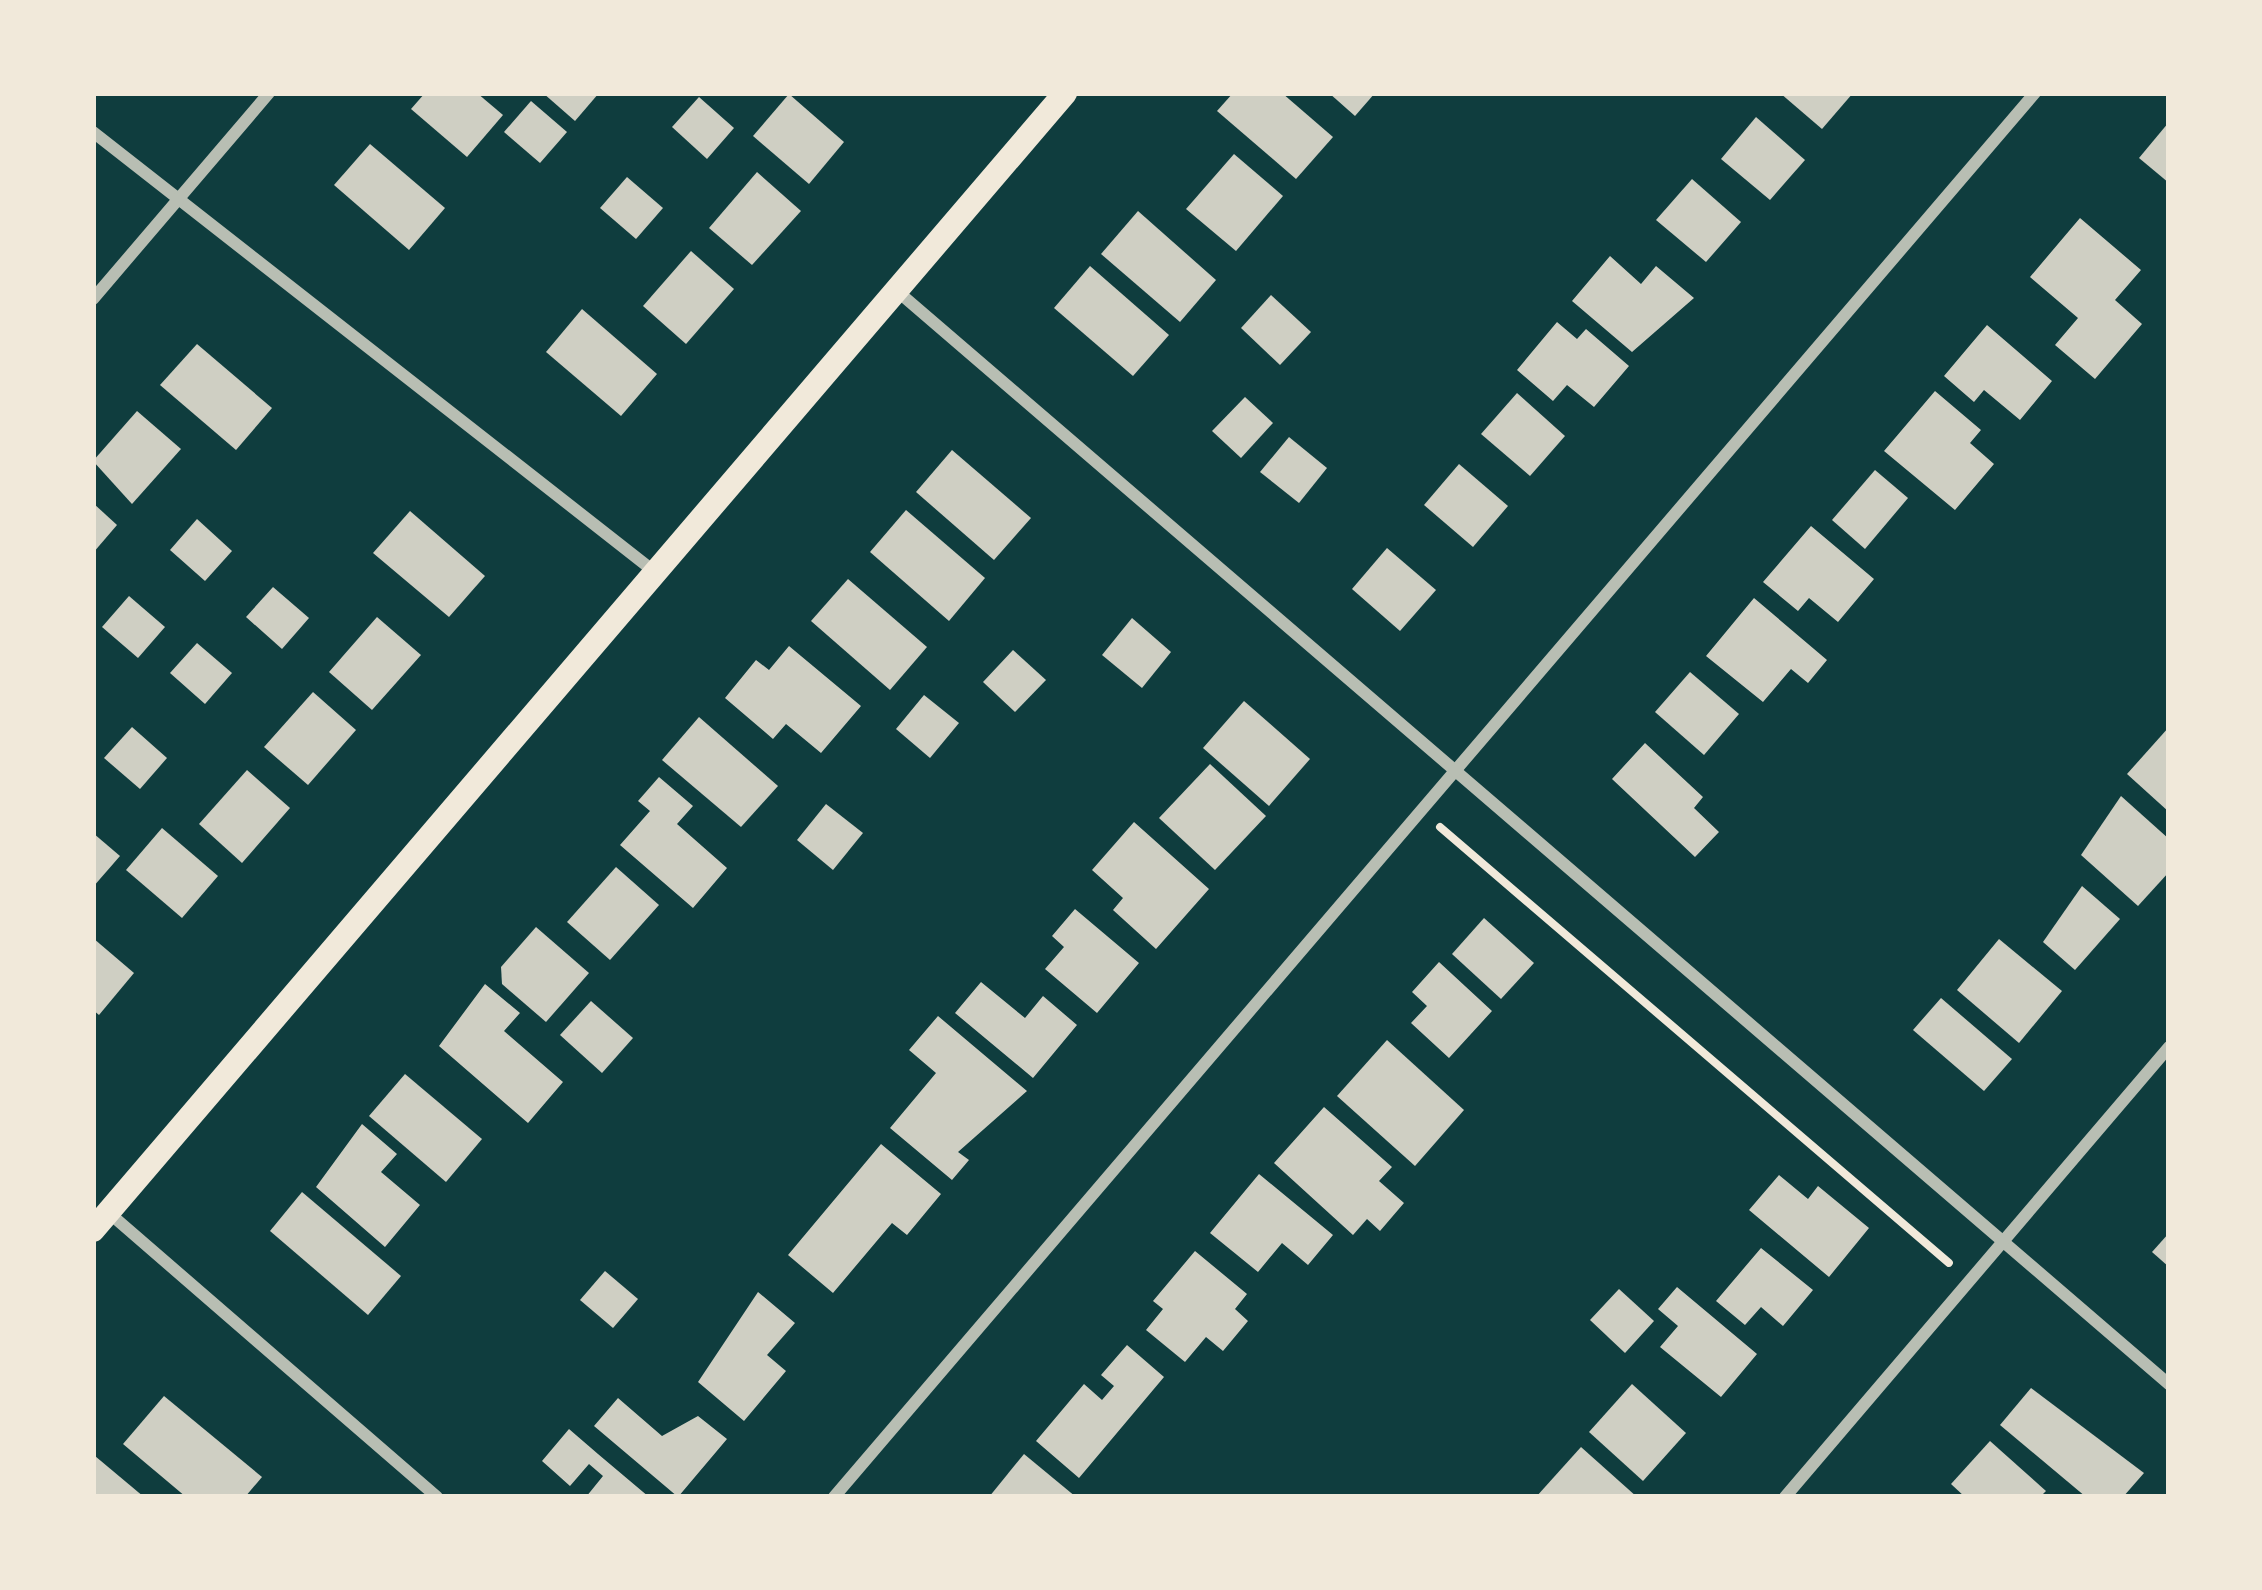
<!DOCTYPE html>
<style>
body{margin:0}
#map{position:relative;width:2262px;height:1590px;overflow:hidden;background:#0f3d3e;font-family:Literata,serif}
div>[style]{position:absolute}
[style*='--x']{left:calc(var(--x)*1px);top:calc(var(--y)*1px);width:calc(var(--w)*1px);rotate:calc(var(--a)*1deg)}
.building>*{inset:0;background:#cfcfc3}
.path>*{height:8px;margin:-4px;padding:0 4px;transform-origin:4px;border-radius:4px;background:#f1e9da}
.minor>*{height:12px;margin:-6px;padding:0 6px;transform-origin:6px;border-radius:6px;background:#b8beb3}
.secondary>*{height:24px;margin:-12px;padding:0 12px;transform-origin:12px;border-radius:12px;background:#f1e9da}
span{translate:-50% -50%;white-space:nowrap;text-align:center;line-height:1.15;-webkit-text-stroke:12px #f1e9da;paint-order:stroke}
.frame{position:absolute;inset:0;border:96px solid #f1e9da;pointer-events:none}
</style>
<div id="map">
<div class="building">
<i style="clip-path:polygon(425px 93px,477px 93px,503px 115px,467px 157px,411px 109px)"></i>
<i style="clip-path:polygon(543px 93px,599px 93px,575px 121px)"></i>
<i style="clip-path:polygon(1233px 93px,1282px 93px,1333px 137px,1296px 179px,1217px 111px)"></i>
<i style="clip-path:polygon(1329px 93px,1375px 93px,1355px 116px)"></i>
<i style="clip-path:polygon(1780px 93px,1853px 93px,1822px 129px)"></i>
<i style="clip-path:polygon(789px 94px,844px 142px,809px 184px,753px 136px)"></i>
<i style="clip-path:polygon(699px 97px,734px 128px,707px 159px,672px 127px)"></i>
<i style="clip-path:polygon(531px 101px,567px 132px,540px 163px,504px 132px)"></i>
<i style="clip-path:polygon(1756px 117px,1805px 160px,1770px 200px,1721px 159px)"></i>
<i style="clip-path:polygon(2169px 122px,2169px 183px,2139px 158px)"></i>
<i style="clip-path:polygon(370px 144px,445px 208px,409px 250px,334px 185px)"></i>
<i style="clip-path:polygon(1234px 154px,1283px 196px,1236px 251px,1186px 209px)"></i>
<i style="clip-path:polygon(757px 172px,801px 211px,752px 265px,709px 228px)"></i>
<i style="clip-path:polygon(627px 177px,663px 208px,636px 239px,600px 208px)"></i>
<i style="clip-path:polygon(1692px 179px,1741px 222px,1706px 262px,1656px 220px)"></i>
<i style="clip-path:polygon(1138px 211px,1216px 280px,1180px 322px,1101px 254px)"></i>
<i style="clip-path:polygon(2080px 218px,2141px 270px,2115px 300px,2142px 324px,2095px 379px,2055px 345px,2078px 318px,2030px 277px)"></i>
<i style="clip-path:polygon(691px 251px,734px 289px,686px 344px,643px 306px)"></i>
<i style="clip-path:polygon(1610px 256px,1641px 284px,1656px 266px,1694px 298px,1632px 352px,1572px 301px)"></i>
<i style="clip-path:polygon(1090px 266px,1169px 335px,1133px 376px,1054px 308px)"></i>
<i style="clip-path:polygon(1271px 295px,1311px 332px,1280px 365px,1241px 328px)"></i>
<i style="clip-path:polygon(582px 309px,657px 374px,621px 416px,546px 352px)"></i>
<i style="clip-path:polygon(1557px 322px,1577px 339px,1586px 329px,1629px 366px,1594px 407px,1567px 385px,1553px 401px,1517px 370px)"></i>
<i style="clip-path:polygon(1987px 325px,2052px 381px,2020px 420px,1984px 390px,1974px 402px,1944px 376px)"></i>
<i style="clip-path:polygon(197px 344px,272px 408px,236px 450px,160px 385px)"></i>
<i style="clip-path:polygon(1935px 391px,1981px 430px,1970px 443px,1994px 464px,1955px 510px,1884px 451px)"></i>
<i style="clip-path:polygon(1517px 393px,1565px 436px,1530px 476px,1481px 434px)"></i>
<i style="clip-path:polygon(1245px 397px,1273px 423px,1241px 458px,1212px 431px)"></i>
<i style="clip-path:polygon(137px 411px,181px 449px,132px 504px,93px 461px)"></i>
<i style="clip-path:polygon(1289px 437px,1327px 468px,1299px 503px,1260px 472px)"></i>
<i style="clip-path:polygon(952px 450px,1031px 518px,994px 560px,916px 492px)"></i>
<i style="clip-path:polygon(1459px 464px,1508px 506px,1473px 547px,1424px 505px)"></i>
<i style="clip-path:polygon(1875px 470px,1908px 498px,1865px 549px,1832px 520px)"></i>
<i style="clip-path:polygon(93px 503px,117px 525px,93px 553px)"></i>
<i style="clip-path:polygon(906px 510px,985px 578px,949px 621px,870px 552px)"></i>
<i style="clip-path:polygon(410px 511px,485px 576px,449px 617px,373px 553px)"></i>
<i style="clip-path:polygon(197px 519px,232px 551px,205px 581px,170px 550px)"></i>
<i style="clip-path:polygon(1811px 526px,1874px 579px,1838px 622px,1809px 598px,1798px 611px,1763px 582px)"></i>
<i style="clip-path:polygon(1387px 548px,1436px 590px,1400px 631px,1352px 589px)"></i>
<i style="clip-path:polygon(848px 579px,927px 647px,890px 690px,811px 621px)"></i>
<i style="clip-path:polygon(273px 587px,309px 618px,282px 649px,246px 617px)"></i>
<i style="clip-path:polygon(129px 596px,165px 627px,138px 658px,102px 627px)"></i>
<i style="clip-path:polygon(1754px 598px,1827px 660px,1808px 683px,1791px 669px,1763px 702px,1706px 656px)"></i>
<i style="clip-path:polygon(377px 617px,421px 655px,372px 710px,329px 672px)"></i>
<i style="clip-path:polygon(1132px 618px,1171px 652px,1142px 688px,1102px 655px)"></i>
<i style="clip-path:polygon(197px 643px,232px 673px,205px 704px,170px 673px)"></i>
<i style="clip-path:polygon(789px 646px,861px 706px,821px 753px,786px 724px,773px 739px,725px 698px,756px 660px,769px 670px)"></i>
<i style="clip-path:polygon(1013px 650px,1046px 680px,1015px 712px,983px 682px)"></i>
<i style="clip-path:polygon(1690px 672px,1739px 714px,1704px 755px,1655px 712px)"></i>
<i style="clip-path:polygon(313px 692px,356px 730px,308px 785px,264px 747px)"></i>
<i style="clip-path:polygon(924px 695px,959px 723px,930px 758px,896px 729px)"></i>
<i style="clip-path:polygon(1244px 701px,1310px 759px,1269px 806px,1203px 748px)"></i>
<i style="clip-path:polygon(699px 717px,778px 786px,741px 827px,662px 760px)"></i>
<i style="clip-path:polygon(132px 727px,167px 758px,140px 789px,104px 758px)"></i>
<i style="clip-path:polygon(2169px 727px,2169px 812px,2127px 774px)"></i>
<i style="clip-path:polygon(1645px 743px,1703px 797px,1694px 808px,1719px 832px,1695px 857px,1612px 779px)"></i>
<i style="clip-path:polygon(1210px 764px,1266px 816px,1215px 870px,1159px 818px)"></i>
<i style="clip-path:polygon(247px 770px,290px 808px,242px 863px,199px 824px)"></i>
<i style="clip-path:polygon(659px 777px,693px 806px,677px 824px,727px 868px,693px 908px,620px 845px,650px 811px,638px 801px)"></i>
<i style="clip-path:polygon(2121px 796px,2169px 839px,2169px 872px,2138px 906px,2081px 855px)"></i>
<i style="clip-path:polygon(826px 804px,863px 833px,833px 870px,797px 840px)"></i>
<i style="clip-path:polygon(1134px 822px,1209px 889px,1156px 949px,1113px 910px,1123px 898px,1092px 870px)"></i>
<i style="clip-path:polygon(162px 828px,218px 876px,182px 918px,126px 870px)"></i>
<i style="clip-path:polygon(93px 833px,120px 856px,93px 887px)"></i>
<i style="clip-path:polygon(616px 867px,659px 905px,610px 960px,567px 922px)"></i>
<i style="clip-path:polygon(2082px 886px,2120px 919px,2075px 970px,2043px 942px)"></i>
<i style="clip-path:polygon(1075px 909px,1139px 963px,1097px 1013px,1045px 969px,1064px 947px,1052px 936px)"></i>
<i style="clip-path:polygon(1484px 918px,1534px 963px,1501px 999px,1452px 954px)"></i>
<i style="clip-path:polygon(536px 927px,589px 973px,546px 1022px,502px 984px,501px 967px)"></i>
<i style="clip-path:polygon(93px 938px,134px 973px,99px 1015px,93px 1010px)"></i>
<i style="clip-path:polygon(1999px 939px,2062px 991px,2019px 1043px,1957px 990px)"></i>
<i style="clip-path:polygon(1439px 962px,1492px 1011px,1449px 1058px,1411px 1023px,1427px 1006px,1412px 992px)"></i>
<i style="clip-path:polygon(981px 982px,1025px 1018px,1043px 996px,1077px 1025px,1033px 1078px,955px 1013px)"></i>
<i style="clip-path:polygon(485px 984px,520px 1013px,504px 1031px,563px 1082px,528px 1123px,439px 1046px)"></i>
<i style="clip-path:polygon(1941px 998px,2012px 1059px,1984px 1091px,1913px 1030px)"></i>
<i style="clip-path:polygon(591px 1001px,633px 1038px,602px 1073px,560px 1035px)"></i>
<i style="clip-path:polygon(938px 1016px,1027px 1091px,958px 1152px,969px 1160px,952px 1180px,890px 1128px,936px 1073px,909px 1050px)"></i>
<i style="clip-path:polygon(1387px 1040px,1464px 1110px,1415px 1166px,1337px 1096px)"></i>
<i style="clip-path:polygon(405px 1074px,482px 1139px,446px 1182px,369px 1116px)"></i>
<i style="clip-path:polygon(1324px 1107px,1392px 1167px,1379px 1181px,1404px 1203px,1380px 1231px,1367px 1219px,1353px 1235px,1274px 1163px)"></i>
<i style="clip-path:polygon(362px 1124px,397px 1154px,381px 1172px,420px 1205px,385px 1247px,316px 1187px)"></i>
<i style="clip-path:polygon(881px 1144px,941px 1194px,907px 1235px,892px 1223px,833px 1293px,788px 1255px)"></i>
<i style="clip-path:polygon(1259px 1174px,1333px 1235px,1308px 1265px,1282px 1243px,1258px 1272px,1210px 1233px)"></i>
<i style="clip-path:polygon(1779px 1175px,1808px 1199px,1818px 1186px,1869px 1228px,1829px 1277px,1749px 1210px)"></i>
<i style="clip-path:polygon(302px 1192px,401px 1276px,368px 1315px,270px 1231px)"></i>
<i style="clip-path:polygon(2169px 1233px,2169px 1267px,2152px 1252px)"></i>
<i style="clip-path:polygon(1761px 1248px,1813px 1290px,1783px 1326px,1761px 1307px,1745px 1325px,1716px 1301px)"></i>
<i style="clip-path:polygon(1195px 1251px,1247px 1294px,1235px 1309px,1248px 1321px,1223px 1351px,1206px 1337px,1185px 1362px,1146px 1330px,1163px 1309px,1153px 1301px)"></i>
<i style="clip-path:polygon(605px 1271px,638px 1299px,613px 1328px,580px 1300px)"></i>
<i style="clip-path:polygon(1677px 1287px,1757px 1354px,1721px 1397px,1660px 1347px,1678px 1326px,1658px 1309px)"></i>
<i style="clip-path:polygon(1619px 1289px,1654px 1321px,1625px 1353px,1590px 1320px)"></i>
<i style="clip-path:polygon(758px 1292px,795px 1323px,767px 1355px,786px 1371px,744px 1421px,698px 1382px)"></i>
<i style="clip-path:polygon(1127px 1345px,1164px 1377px,1079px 1478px,1036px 1441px,1084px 1384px,1102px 1400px,1114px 1386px,1101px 1375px)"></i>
<i style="clip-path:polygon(1632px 1384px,1686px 1433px,1643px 1481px,1589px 1432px)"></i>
<i style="clip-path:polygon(2031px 1388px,2144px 1473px,2123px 1497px,2086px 1497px,2000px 1425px)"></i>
<i style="clip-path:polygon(164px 1396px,262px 1477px,245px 1497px,186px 1497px,123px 1444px)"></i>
<i style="clip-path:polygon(618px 1398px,662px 1436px,698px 1416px,727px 1439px,678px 1497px,594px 1426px)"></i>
<i style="clip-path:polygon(569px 1429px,598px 1454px,649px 1497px,586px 1497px,603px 1476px,589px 1464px,570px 1486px,542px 1461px)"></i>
<i style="clip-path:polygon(1990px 1441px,2046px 1491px,2040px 1497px,1965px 1497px,1951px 1484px)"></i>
<i style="clip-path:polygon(1581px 1447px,1637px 1497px,1536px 1497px)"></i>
<i style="clip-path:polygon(1024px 1454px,1076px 1497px,989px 1497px)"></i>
<i style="clip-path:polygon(95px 1456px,144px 1497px,93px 1497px)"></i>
</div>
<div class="path">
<i style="--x:1440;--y:827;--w:670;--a:40.58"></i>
</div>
<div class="minor">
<i style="--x:93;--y:132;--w:714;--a:38.06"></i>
<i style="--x:896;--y:290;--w:1679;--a:40.68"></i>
<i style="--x:93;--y:299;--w:271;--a:-49.5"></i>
<i style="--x:108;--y:1212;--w:435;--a:40.9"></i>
<i style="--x:834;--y:1497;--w:1848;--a:-49.46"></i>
<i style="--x:1785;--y:1497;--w:592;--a:-49.52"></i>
</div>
<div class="secondary">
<i style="--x:93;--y:1230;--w:1496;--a:-49.47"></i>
</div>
<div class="frame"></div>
</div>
